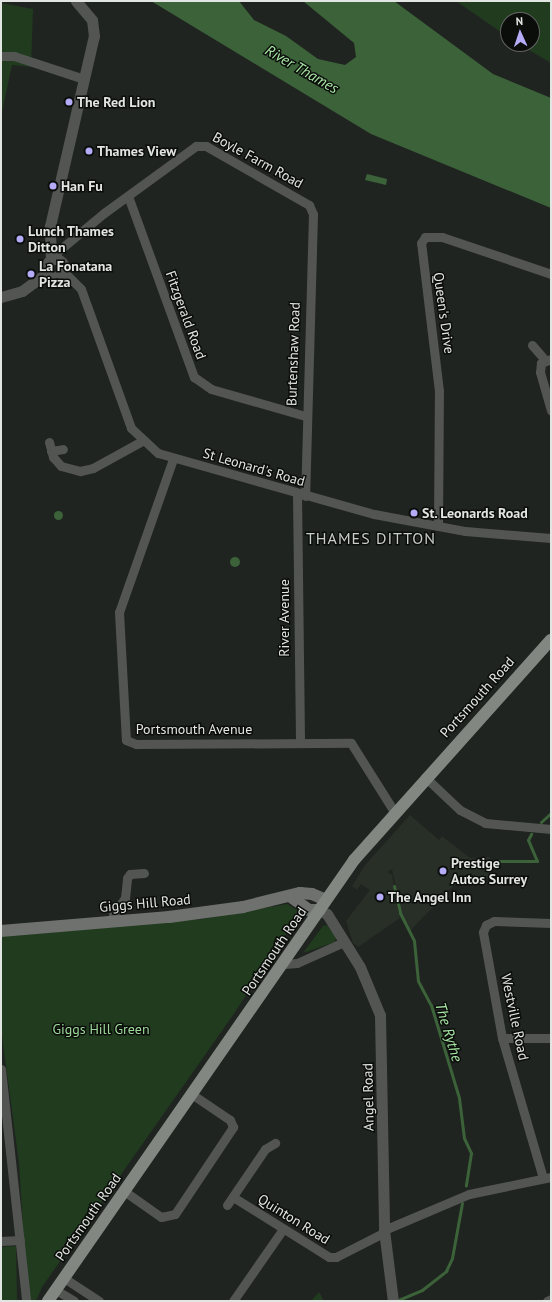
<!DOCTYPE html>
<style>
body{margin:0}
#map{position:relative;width:552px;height:1302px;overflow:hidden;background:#202420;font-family:"PT Sans",sans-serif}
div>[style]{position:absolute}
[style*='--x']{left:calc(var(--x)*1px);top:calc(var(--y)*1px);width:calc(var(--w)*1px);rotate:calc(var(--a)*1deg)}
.built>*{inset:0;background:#272f26}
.green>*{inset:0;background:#213b1f}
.water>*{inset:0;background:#3b6239}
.round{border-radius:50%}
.stream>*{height:3px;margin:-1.5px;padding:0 1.5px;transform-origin:1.5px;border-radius:1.5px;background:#3b6239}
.minor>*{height:9px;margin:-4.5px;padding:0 4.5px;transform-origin:4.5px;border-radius:4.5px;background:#535553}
.tertiary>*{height:11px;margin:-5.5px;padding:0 5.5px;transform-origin:5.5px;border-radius:5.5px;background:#535553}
.tertiary>.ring{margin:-5.5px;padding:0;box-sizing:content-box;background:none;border:11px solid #535553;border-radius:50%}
.secondary>*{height:12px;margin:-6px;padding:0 6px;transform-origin:6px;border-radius:6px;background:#6e716d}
.primary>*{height:12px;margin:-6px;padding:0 6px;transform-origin:6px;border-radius:6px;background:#828782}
.dots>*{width:11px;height:11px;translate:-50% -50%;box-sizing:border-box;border:2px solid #0b0d0b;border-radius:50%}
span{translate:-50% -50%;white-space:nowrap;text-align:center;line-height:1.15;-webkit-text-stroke:3px #0b0d0b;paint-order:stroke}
.poi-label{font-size:14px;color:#e2e5e2;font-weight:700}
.left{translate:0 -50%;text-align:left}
.street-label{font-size:14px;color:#e2e5e2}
.park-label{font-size:14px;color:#9dda99}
.water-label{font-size:15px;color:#a9e7a5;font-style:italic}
.quarter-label{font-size:16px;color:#c8cdc7;letter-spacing:1px}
.frame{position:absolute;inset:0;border:2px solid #e2e5e2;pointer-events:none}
.north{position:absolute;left:500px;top:12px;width:40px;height:40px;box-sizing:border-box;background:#0b0d0b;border:1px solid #616361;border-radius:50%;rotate:357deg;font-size:11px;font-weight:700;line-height:16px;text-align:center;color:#e2e5e2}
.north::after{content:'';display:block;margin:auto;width:14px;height:18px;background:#b5acf8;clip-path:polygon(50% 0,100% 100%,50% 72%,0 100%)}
</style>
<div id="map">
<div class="built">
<i style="clip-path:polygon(410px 815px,439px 840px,442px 836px,470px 858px,490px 857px,492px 878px,458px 881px,410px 931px,402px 917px,392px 869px,388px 872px,392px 875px,400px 918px,358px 947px,353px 943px,346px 921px,370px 890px,361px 884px,357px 890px,352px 886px,366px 864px)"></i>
</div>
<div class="green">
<i style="clip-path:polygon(456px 1px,551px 1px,551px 63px,519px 44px,532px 44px,532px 20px,508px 20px,508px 37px)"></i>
<i style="clip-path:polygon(1px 3px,33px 9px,31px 67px,12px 65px,2px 112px)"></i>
<i style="clip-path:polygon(287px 904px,297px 910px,296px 919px,233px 1015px,42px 1287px,36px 1301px,31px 1301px,27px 1289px,19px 1163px,1px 1028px,1px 937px,203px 919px)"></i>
<i style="clip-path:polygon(327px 925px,336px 937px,335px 942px,303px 953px,323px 926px)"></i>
<i style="clip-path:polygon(16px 1246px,17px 1301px,1px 1301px,1px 1247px)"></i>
<i style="clip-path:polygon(319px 1292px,324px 1301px,311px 1301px)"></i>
</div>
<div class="water">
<i style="clip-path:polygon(151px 1px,239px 1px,254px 20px,286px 36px,318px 59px,345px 65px,356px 57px,354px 43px,303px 1px,394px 1px,493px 74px,551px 98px,551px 208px,371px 134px)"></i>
<i style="clip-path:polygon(367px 174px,387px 179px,386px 185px,365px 180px)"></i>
<i class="round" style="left:53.5px;top:510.5px;width:9px;height:9px"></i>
<i class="round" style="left:230px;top:557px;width:10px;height:10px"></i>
</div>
<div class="stream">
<i style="--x:541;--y:822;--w:13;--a:-42"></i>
<i style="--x:490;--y:861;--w:47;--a:0"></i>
<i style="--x:537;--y:861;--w:23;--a:-113"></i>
<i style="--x:528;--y:840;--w:7;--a:-63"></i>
<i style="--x:394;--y:886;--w:28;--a:77"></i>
<i style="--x:400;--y:913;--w:31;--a:63"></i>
<i style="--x:414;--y:941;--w:40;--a:84.3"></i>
<i style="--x:418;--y:981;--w:27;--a:62"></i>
<i style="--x:431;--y:1005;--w:97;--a:73.2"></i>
<i style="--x:459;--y:1098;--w:40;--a:82.9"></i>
<i style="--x:464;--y:1138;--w:17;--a:65"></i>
<i style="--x:471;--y:1153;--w:33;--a:99"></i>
<i style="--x:396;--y:1301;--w:28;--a:-23"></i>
<i style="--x:422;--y:1290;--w:31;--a:-38"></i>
<i style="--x:446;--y:1271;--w:14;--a:-65"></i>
<i style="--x:452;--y:1258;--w:56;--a:-79.7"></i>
</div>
<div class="minor">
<i style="--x:1;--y:56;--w:13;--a:0"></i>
<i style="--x:14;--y:56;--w:74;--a:18.2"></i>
<i style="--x:128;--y:196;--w:193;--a:70"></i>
<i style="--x:194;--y:377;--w:21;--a:35"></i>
<i style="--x:211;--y:389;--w:98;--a:16"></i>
<i style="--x:56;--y:259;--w:7;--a:-82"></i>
<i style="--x:57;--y:252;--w:61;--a:-39.7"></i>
<i style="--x:104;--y:213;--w:114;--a:-36.1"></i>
<i style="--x:196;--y:146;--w:10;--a:0"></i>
<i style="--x:206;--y:146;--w:119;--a:29.8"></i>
<i style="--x:309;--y:205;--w:10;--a:66"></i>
<i style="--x:313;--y:214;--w:282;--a:91.6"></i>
<i style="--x:63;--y:271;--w:25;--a:45"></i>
<i style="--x:81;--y:289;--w:148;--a:70.2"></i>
<i style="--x:131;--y:428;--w:37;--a:43"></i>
<i style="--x:158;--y:453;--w:224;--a:15.8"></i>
<i style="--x:374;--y:514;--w:93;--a:10.6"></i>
<i style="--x:465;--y:531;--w:86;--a:4.7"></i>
<i style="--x:532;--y:345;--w:20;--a:49"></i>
<i style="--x:551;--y:359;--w:11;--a:158"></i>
<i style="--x:541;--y:363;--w:9;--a:96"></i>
<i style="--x:540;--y:372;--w:40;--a:74"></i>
<i style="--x:49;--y:442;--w:16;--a:75"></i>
<i style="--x:53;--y:457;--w:12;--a:48"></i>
<i style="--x:61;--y:466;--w:20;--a:15"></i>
<i style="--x:80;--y:471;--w:13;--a:-13"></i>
<i style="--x:93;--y:468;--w:56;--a:-28.9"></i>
<i style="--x:51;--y:451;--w:12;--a:-9"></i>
<i style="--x:173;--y:459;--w:162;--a:109.4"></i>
<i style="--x:119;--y:612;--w:128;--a:86.9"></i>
<i style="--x:126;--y:740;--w:11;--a:22"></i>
<i style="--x:136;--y:744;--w:215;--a:-0.3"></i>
<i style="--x:351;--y:743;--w:83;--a:57.8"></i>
<i style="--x:297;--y:494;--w:248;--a:89.3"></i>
<i style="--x:438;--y:526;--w:135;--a:-89.6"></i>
<i style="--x:439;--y:391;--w:149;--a:-96.9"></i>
<i style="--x:421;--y:243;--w:7;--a:-56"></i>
<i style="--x:425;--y:237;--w:17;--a:0"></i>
<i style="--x:442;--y:237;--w:115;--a:18.7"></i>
<i style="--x:425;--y:777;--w:48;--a:43.3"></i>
<i style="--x:460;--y:810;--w:28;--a:27"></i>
<i style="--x:485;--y:823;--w:66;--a:5.2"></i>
<i style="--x:113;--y:922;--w:7;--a:-90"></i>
<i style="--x:113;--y:915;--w:21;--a:-55"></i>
<i style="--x:125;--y:898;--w:20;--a:-84"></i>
<i style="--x:127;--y:878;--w:5;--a:-53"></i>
<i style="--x:130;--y:874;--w:14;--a:-4"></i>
<i style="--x:284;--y:964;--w:13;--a:-4"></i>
<i style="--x:297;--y:963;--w:51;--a:-24.1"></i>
<i style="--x:502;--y:1038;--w:49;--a:0"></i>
<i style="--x:1;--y:1069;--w:233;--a:83.8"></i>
<i style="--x:543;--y:1178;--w:146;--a:-106.3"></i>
<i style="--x:502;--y:1038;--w:108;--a:-100.2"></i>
<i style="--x:483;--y:932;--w:8;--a:-67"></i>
<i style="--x:486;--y:925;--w:9;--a:-27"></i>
<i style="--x:494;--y:921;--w:57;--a:2"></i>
<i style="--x:124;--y:1191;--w:45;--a:35.1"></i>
<i style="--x:161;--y:1217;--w:14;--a:-12"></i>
<i style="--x:175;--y:1214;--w:105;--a:-56.3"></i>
<i style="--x:233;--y:1127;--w:8;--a:-113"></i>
<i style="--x:230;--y:1120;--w:45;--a:-146"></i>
<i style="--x:233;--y:1197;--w:113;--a:32"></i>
<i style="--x:329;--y:1257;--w:7;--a:0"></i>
<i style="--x:336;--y:1257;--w:55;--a:-27"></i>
<i style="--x:227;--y:1205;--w:68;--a:-55.8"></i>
<i style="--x:265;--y:1149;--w:12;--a:-31"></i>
<i style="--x:384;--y:1230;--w:92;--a:-23"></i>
<i style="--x:469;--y:1194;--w:84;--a:-11.7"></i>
<i style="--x:1;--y:1241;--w:19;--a:-3"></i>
<i style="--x:64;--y:1278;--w:42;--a:33.3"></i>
<i style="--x:56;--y:1290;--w:21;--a:31"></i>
<i style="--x:233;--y:1301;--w:88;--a:-55.2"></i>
<i style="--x:547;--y:1301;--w:4;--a:-27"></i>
</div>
<div class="tertiary">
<i class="ring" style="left:46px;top:259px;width:7px;height:7px"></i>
<i style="--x:51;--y:260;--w:34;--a:-92"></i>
<i style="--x:50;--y:226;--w:195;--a:-77"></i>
<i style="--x:94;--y:36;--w:16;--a:-97"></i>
<i style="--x:92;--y:20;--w:25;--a:-130"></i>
<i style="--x:1;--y:297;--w:22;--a:-16"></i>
<i style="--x:22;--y:291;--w:31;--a:-36"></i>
<i style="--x:320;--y:910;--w:8;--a:30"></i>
<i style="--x:327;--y:914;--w:62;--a:58.1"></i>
<i style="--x:360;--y:967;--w:52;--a:67.4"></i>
<i style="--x:380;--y:1015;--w:215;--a:88.9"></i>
<i style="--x:384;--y:1230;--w:72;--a:82.8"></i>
</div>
<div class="secondary">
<i style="--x:291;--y:897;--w:22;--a:36"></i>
<i style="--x:309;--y:910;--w:11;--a:0"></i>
<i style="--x:1;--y:931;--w:169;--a:-4.8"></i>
<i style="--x:169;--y:917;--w:75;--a:-7.7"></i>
<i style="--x:243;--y:907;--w:59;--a:-13.8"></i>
<i style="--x:300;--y:893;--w:12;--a:5"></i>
<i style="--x:312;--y:894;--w:15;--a:23"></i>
</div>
<div class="primary">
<i style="--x:48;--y:1301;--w:537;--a:-55.24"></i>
<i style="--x:354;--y:860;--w:295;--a:-48.2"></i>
</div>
<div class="dots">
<i style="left:69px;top:102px;background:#b5acf8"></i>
<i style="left:89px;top:151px;background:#b5acf8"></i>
<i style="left:53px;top:186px;background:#b5acf8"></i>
<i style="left:20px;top:239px;background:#b5acf8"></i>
<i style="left:31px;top:274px;background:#b5acf8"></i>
<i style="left:414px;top:513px;background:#b5acf8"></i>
<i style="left:443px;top:871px;background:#b5acf8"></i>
<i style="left:380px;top:897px;background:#b5acf8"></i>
</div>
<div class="poi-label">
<span class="left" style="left:77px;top:102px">The Red Lion</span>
<span class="left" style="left:97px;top:151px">Thames View</span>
<span class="left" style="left:61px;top:186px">Han Fu</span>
<span class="left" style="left:28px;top:239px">Lunch Thames<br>Ditton</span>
<span class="left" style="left:39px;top:274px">La Fonatana<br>Pizza</span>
<span class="left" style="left:422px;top:513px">St. Leonards Road</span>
<span class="left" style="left:451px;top:871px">Prestige<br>Autos Surrey</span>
<span class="left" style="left:388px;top:897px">The Angel Inn</span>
</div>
<div class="street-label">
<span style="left:258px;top:160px;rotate:29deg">Boyle Farm Road</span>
<span style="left:444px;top:313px;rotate:82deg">Queen's Drive</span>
<span style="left:186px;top:315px;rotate:70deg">Fitzgerald Road</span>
<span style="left:293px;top:354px;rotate:-88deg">Burtenshaw Road</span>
<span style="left:254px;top:467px;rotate:16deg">St Leonard's Road</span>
<span style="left:284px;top:618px;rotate:-90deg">River Avenue</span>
<span style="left:477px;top:697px;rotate:-48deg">Portsmouth Road</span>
<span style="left:194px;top:729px">Portsmouth Avenue</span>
<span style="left:145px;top:903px;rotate:-5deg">Giggs Hill Road</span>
<span style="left:274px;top:951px;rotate:-56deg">Portsmouth Road</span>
<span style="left:515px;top:1017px;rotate:78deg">Westville Road</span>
<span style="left:368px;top:1097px;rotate:-91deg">Angel Road</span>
<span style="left:88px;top:1217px;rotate:-55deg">Portsmouth Road</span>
<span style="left:294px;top:1219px;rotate:32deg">Quinton Road</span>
</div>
<div class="park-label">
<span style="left:101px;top:1029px">Giggs Hill Green</span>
</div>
<div class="water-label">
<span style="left:302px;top:69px;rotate:30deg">River Thames</span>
<span style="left:449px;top:1032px;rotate:73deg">The Rythe</span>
</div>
<div class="quarter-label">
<span style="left:371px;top:538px">THAMES DITTON</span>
</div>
<div class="frame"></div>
<div class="north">N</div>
</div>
